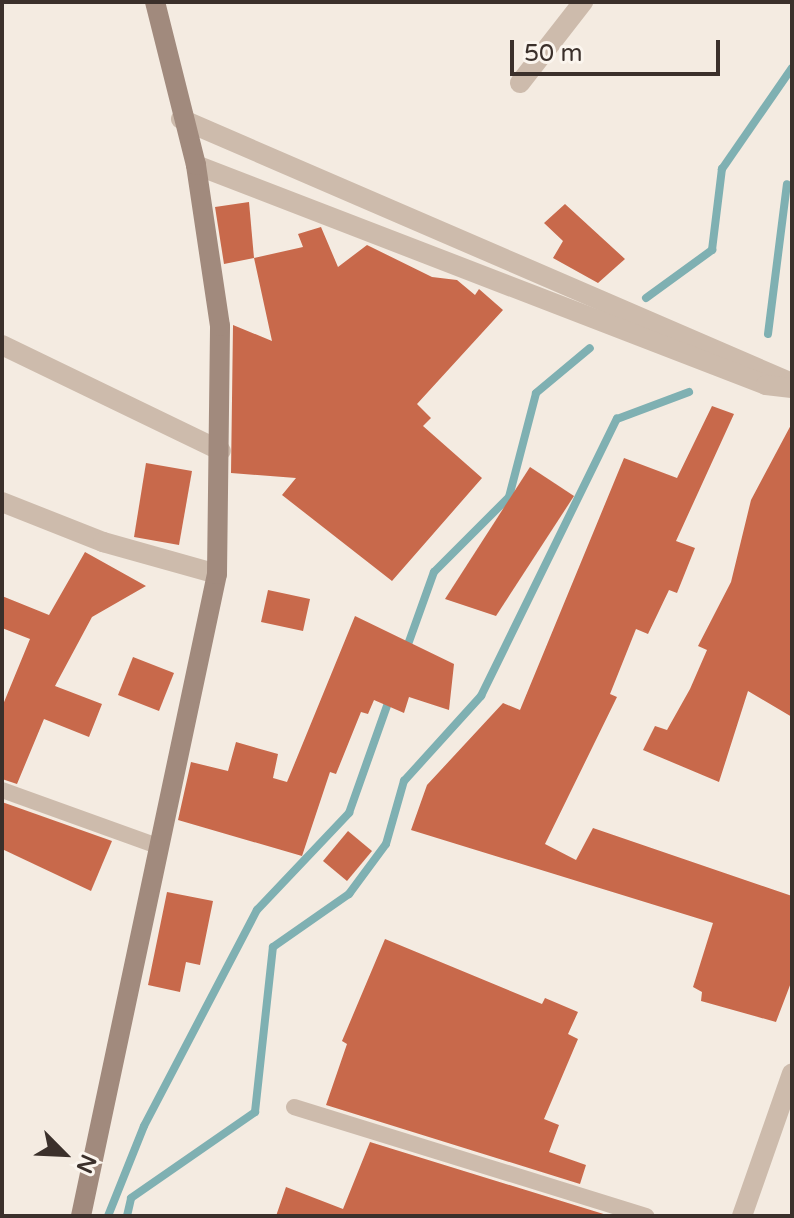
<!DOCTYPE html>
<style>
body{margin:0}
#map{position:relative;width:794px;height:1218px;overflow:hidden;background:#f4ebe1;font-family:"Varela Round",sans-serif}
div>[style]{position:absolute}
[style*='--x']{left:calc(var(--x)*1px);top:calc(var(--y)*1px);width:calc(var(--w)*1px);rotate:calc(var(--a)*1deg)}
.stream>*{height:8px;margin:-4px;padding:0 4px;transform-origin:4px;border-radius:4px;background:#7fb0b2}
.building>*{inset:0;background:#c8694b}
.lane>*{height:16px;margin:-8px;padding:0 8px;transform-origin:8px;border-radius:8px;background:#cdbbac}
.street>*{height:20px;margin:-10px;padding:0 10px;transform-origin:10px;border-radius:10px;background:#cdbbac}
.secondary>*{height:20px;margin:-10px;padding:0 10px;transform-origin:10px;border-radius:10px;background:#a18a7d}
span{translate:-50% -50%;white-space:nowrap;text-align:center;line-height:1.15;-webkit-text-stroke:8px #fbf5ee;paint-order:stroke}
.frame{position:absolute;inset:0;border:4px solid #3b302b;pointer-events:none}
.north{position:absolute;left:24px;top:1114px;width:80px;height:80px;-webkit-text-stroke:6px #fbf5ee;paint-order:stroke;rotate:114deg;font-size:22px;font-weight:700;line-height:32px;text-align:center;color:#3b302b}
.north::after{content:'';display:block;margin:auto;width:28px;height:36px;background:#3b302b;clip-path:polygon(50% 0,100% 100%,50% 72%,0 100%)}
.scale{position:absolute;left:510px;top:40px;width:210px;height:36px;box-sizing:border-box;border:4px solid #3b302b;border-top:0;padding-left:10px;font-size:24px;line-height:28px;white-space:nowrap;color:#3b302b;-webkit-text-stroke:6px #fbf5ee;paint-order:stroke}
</style>
<div id="map">
<div class="stream">
<i style="--x:646;--y:298;--w:82;--a:-36"></i>
<i style="--x:712;--y:250;--w:82;--a:-83"></i>
<i style="--x:722;--y:169;--w:123;--a:-55.3"></i>
<i style="--x:768;--y:334;--w:151;--a:-82.8"></i>
<i style="--x:406;--y:650;--w:83;--a:-70.3"></i>
<i style="--x:434;--y:572;--w:106;--a:-45"></i>
<i style="--x:509;--y:497;--w:107;--a:-75.4"></i>
<i style="--x:536;--y:393;--w:70;--a:-39.8"></i>
<i style="--x:108;--y:1216;--w:97;--a:-68.2"></i>
<i style="--x:144;--y:1126;--w:244;--a:-62.4"></i>
<i style="--x:257;--y:910;--w:134;--a:-46.5"></i>
<i style="--x:349;--y:813;--w:123;--a:-70.5"></i>
<i style="--x:127;--y:1216;--w:18;--a:-77"></i>
<i style="--x:131;--y:1198;--w:151;--a:-34.7"></i>
<i style="--x:255;--y:1112;--w:166;--a:-83.8"></i>
<i style="--x:273;--y:947;--w:93;--a:-34.9"></i>
<i style="--x:349;--y:894;--w:62;--a:-53.5"></i>
<i style="--x:386;--y:844;--w:66;--a:-74.1"></i>
<i style="--x:404;--y:781;--w:115;--a:-47.8"></i>
<i style="--x:481;--y:696;--w:309;--a:-63.9"></i>
<i style="--x:617;--y:419;--w:77;--a:-20.6"></i>
</div>
<div class="building">
<i style="clip-path:polygon(249px 202px,254px 258px,224px 264px,215px 207px)"></i>
<i style="clip-path:polygon(565px 204px,625px 259px,598px 283px,553px 258px,563px 241px,544px 223px)"></i>
<i style="clip-path:polygon(321px 227px,338px 267px,367px 245px,432px 277px,457px 280px,475px 295px,479px 289px,503px 310px,417px 404px,431px 418px,423px 426px,482px 478px,392px 581px,282px 495px,296px 478px,231px 473px,233px 325px,272px 341px,254px 258px,303px 247px,298px 234px)"></i>
<i style="clip-path:polygon(712px 406px,734px 414px,676px 541px,695px 548px,677px 593px,669px 590px,648px 634px,636px 629px,610px 694px,617px 697px,545px 844px,576px 860px,593px 828px,792px 896px,792px 980px,776px 1022px,701px 1001px,702px 992px,693px 987px,713px 923px,411px 830px,427px 785px,503px 703px,520px 710px,624px 458px,677px 478px)"></i>
<i style="clip-path:polygon(792px 423px,792px 717px,748px 691px,719px 782px,643px 750px,655px 726px,667px 730px,690px 689px,707px 650px,698px 646px,731px 582px,751px 500px)"></i>
<i style="clip-path:polygon(146px 463px,192px 471px,179px 545px,134px 537px)"></i>
<i style="clip-path:polygon(530px 467px,574px 496px,496px 616px,445px 599px)"></i>
<i style="clip-path:polygon(85px 552px,146px 586px,92px 617px,55px 686px,102px 704px,89px 737px,44px 719px,17px 784px,2px 779px,2px 707px,30px 639px,2px 628px,2px 596px,49px 615px)"></i>
<i style="clip-path:polygon(268px 590px,310px 599px,303px 631px,261px 622px)"></i>
<i style="clip-path:polygon(355px 616px,454px 664px,449px 710px,409px 697px,404px 713px,374px 700px,368px 714px,361px 712px,336px 774px,330px 772px,302px 856px,178px 820px,191px 762px,228px 771px,236px 742px,278px 754px,273px 778px,287px 782px)"></i>
<i style="clip-path:polygon(133px 657px,174px 673px,159px 711px,118px 695px)"></i>
<i style="clip-path:polygon(2px 802px,112px 841px,91px 891px,2px 849px)"></i>
<i style="clip-path:polygon(348px 831px,372px 851px,347px 881px,323px 861px)"></i>
<i style="clip-path:polygon(167px 892px,213px 901px,200px 965px,186px 962px,180px 992px,148px 985px)"></i>
<i style="clip-path:polygon(385px 939px,542px 1004px,545px 998px,578px 1012px,568px 1034px,578px 1039px,544px 1119px,559px 1125px,549px 1152px,586px 1165px,580px 1184px,326px 1105px,347px 1044px,342px 1041px)"></i>
<i style="clip-path:polygon(370px 1142px,610px 1216px,276px 1216px,286px 1187px,343px 1209px)"></i>
</div>
<div class="lane">
<i style="--x:2;--y:790;--w:163;--a:19.8"></i>
<i style="--x:294;--y:1107;--w:369;--a:17.2"></i>
</div>
<div class="street">
<i style="--x:520;--y:83;--w:103;--a:-52.1"></i>
<i style="--x:181;--y:119;--w:666;--a:23.37"></i>
<i style="--x:196;--y:165;--w:611;--a:21.1"></i>
<i style="--x:766;--y:385;--w:26;--a:7"></i>
<i style="--x:2;--y:345;--w:243;--a:25.8"></i>
<i style="--x:2;--y:502;--w:109;--a:21.6"></i>
<i style="--x:103;--y:542;--w:118;--a:15.7"></i>
<i style="--x:742;--y:1216;--w:151;--a:-70.7"></i>
</div>
<div class="secondary">
<i style="--x:81;--y:1216;--w:656;--a:-78.04"></i>
<i style="--x:217;--y:574;--w:248;--a:-89.3"></i>
<i style="--x:220;--y:326;--w:163;--a:-98.5"></i>
<i style="--x:196;--y:165;--w:168;--a:-104.1"></i>
</div>
<div class="frame"></div>
<div class="north">N</div>
<div class="scale">50 m</div>
</div>
